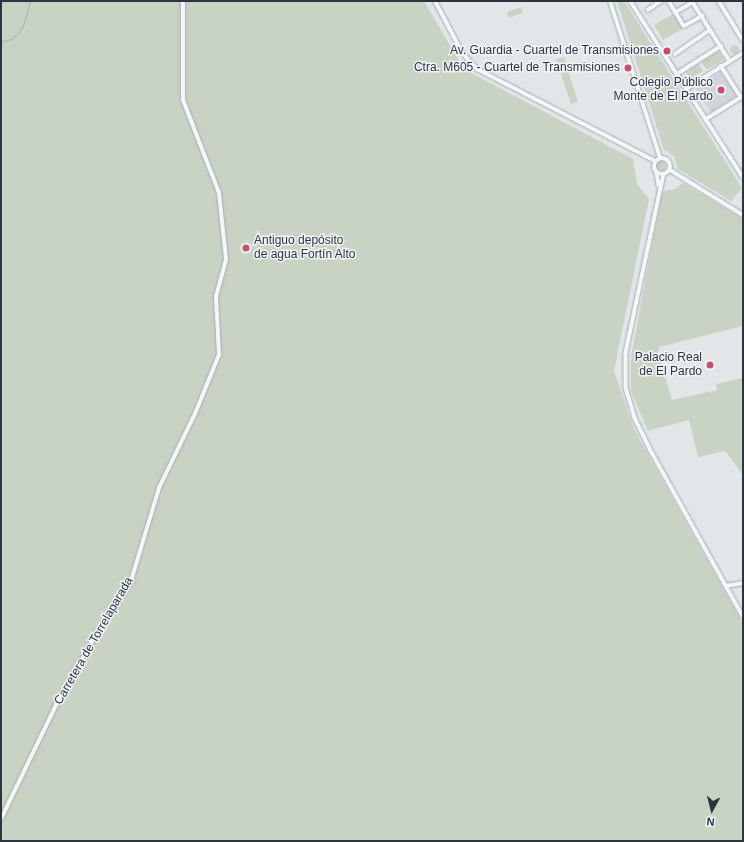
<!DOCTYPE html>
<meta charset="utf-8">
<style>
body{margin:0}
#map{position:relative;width:744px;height:842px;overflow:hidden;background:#e2e6e9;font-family:Arial,sans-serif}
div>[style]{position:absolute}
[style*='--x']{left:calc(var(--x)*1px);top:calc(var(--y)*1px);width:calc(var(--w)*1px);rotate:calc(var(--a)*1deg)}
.built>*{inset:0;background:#d0d5db}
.green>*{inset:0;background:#c9d3c4}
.round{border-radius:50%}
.stream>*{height:1px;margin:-0.5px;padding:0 0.5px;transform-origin:0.5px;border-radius:0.5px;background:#a0b6c7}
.roads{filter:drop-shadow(0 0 1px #a7adb3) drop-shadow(0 0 1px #a7adb3)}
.minor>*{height:3.5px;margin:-1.75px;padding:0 1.75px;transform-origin:1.75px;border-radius:1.75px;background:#f4f6f8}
.tertiary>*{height:4px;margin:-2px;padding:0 2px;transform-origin:2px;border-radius:2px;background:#f4f6f8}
.tertiary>.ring{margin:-2px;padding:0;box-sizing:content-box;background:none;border:4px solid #f4f6f8;border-radius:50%}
.dots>*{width:11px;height:11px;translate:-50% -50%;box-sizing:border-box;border:2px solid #f1f4f7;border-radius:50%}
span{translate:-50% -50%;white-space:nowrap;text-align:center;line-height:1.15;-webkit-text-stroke:3px #f1f4f7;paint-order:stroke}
.poi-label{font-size:12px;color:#2b3540}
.right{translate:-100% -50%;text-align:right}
.left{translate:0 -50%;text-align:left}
.street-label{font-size:12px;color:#2b3540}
.frame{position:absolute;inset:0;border:2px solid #2b3540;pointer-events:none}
.north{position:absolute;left:692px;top:790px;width:40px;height:40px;-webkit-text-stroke:3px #f1f4f7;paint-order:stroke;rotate:187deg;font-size:11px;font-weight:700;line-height:16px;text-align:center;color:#2b3540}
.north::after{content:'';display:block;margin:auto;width:14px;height:18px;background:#2b3540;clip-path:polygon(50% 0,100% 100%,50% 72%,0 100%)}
</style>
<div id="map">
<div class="built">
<i style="clip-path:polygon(721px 72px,737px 96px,711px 113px,695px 88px)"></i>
</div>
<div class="green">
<i style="clip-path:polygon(1px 1px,424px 1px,464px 69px,633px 159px,637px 184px,649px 199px,614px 371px,634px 429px,743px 624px,743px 841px,1px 841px)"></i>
<i style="clip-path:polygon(617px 1px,624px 1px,742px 188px,731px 201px,678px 169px,674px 156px,664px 150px)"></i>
<i style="clip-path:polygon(521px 7px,523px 13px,509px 18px,507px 12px)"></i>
<i style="clip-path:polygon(675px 13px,684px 28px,663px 40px,654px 25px)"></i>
<i class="round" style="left:729.5px;top:44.5px;width:9px;height:9px"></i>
<i style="clip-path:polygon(718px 51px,724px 59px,707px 70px,701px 62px)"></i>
<i style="clip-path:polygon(564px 57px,578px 102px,571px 104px,556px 59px)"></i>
<i style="clip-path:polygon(699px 64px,703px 71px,691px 79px,686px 73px)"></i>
<i class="round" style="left:656px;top:161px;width:10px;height:10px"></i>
<i style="clip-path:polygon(683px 183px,743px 219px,743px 326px,659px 347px,658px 352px,672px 400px,717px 390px,716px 384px,743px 378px,743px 475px,725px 451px,698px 457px,689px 420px,648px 431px,631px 391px,631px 357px,662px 192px,674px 189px)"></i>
</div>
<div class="stream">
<i style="--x:1;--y:42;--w:10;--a:-17"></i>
<i style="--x:11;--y:39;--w:8;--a:-40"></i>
<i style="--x:17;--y:34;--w:10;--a:-53"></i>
<i style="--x:23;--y:26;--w:26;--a:-74"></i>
</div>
<div class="roads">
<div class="minor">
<i style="--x:669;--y:1;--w:29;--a:59"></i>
<i style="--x:684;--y:26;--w:21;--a:-29"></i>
<i style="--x:692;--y:1;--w:71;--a:57.7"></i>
<i style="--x:719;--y:1;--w:46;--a:58.4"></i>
<i style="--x:648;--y:10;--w:16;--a:-35"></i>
<i style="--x:676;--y:12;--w:20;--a:-30"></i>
<i style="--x:675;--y:54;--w:42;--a:-34.4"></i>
<i style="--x:721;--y:66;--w:37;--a:57"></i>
<i style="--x:677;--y:74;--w:52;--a:-32.5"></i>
<i style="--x:686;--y:89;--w:67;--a:-32.3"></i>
<i style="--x:706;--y:119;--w:44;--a:-31.9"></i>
<i style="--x:657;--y:173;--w:12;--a:81"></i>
<i style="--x:664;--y:174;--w:183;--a:102"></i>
<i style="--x:626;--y:353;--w:35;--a:90"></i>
<i style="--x:626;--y:388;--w:31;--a:73"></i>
<i style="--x:635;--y:418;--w:34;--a:64"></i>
<i style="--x:650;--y:449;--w:191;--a:60.9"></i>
<i style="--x:726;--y:586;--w:17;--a:-10"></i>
<i style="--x:1;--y:819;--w:127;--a:-64.2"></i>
<i style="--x:56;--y:705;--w:83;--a:-60.3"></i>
<i style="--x:97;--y:633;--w:62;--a:-56.8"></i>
<i style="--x:131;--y:581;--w:97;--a:-73.2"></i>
<i style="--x:159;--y:488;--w:82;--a:-64.1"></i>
<i style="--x:195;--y:414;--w:64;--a:-67.9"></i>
<i style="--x:219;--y:355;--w:58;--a:-93"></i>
<i style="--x:216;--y:297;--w:39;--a:-75"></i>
<i style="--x:226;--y:259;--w:66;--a:-96.1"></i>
<i style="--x:219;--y:193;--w:100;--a:-111.2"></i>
<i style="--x:183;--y:100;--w:99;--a:-90"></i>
</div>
<div class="tertiary">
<i style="--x:435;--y:1;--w:60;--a:62.2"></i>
<i style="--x:463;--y:54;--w:21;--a:47"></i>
<i style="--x:477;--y:69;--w:200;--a:27.3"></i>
<i style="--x:610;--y:1;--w:165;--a:72.3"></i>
<i style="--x:630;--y:1;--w:210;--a:57.4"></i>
<i class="ring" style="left:654px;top:158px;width:12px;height:12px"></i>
<i style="--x:670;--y:170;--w:86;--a:31.7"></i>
</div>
</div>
<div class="dots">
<i style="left:667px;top:51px;background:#c5516d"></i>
<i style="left:628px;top:68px;background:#c5516d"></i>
<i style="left:721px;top:90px;background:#c5516d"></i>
<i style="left:246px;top:248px;background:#c5516d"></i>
<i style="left:710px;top:365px;background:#c5516d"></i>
</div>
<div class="poi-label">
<span class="right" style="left:659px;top:51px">Av. Guardia - Cuartel de Transmisiones</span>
<span class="right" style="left:620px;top:68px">Ctra. M605 - Cuartel de Transmisiones</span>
<span class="right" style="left:713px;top:90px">Colegio Público<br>Monte de El Pardo</span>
<span class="left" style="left:254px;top:248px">Antiguo depósito<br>de agua Fortín Alto</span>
<span class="right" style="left:702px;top:365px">Palacio Real<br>de El Pardo</span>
</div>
<div class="street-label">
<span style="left:94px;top:641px;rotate:-60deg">Carretera de Torrelaparada</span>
</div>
<div class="frame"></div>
<div class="north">N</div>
</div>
